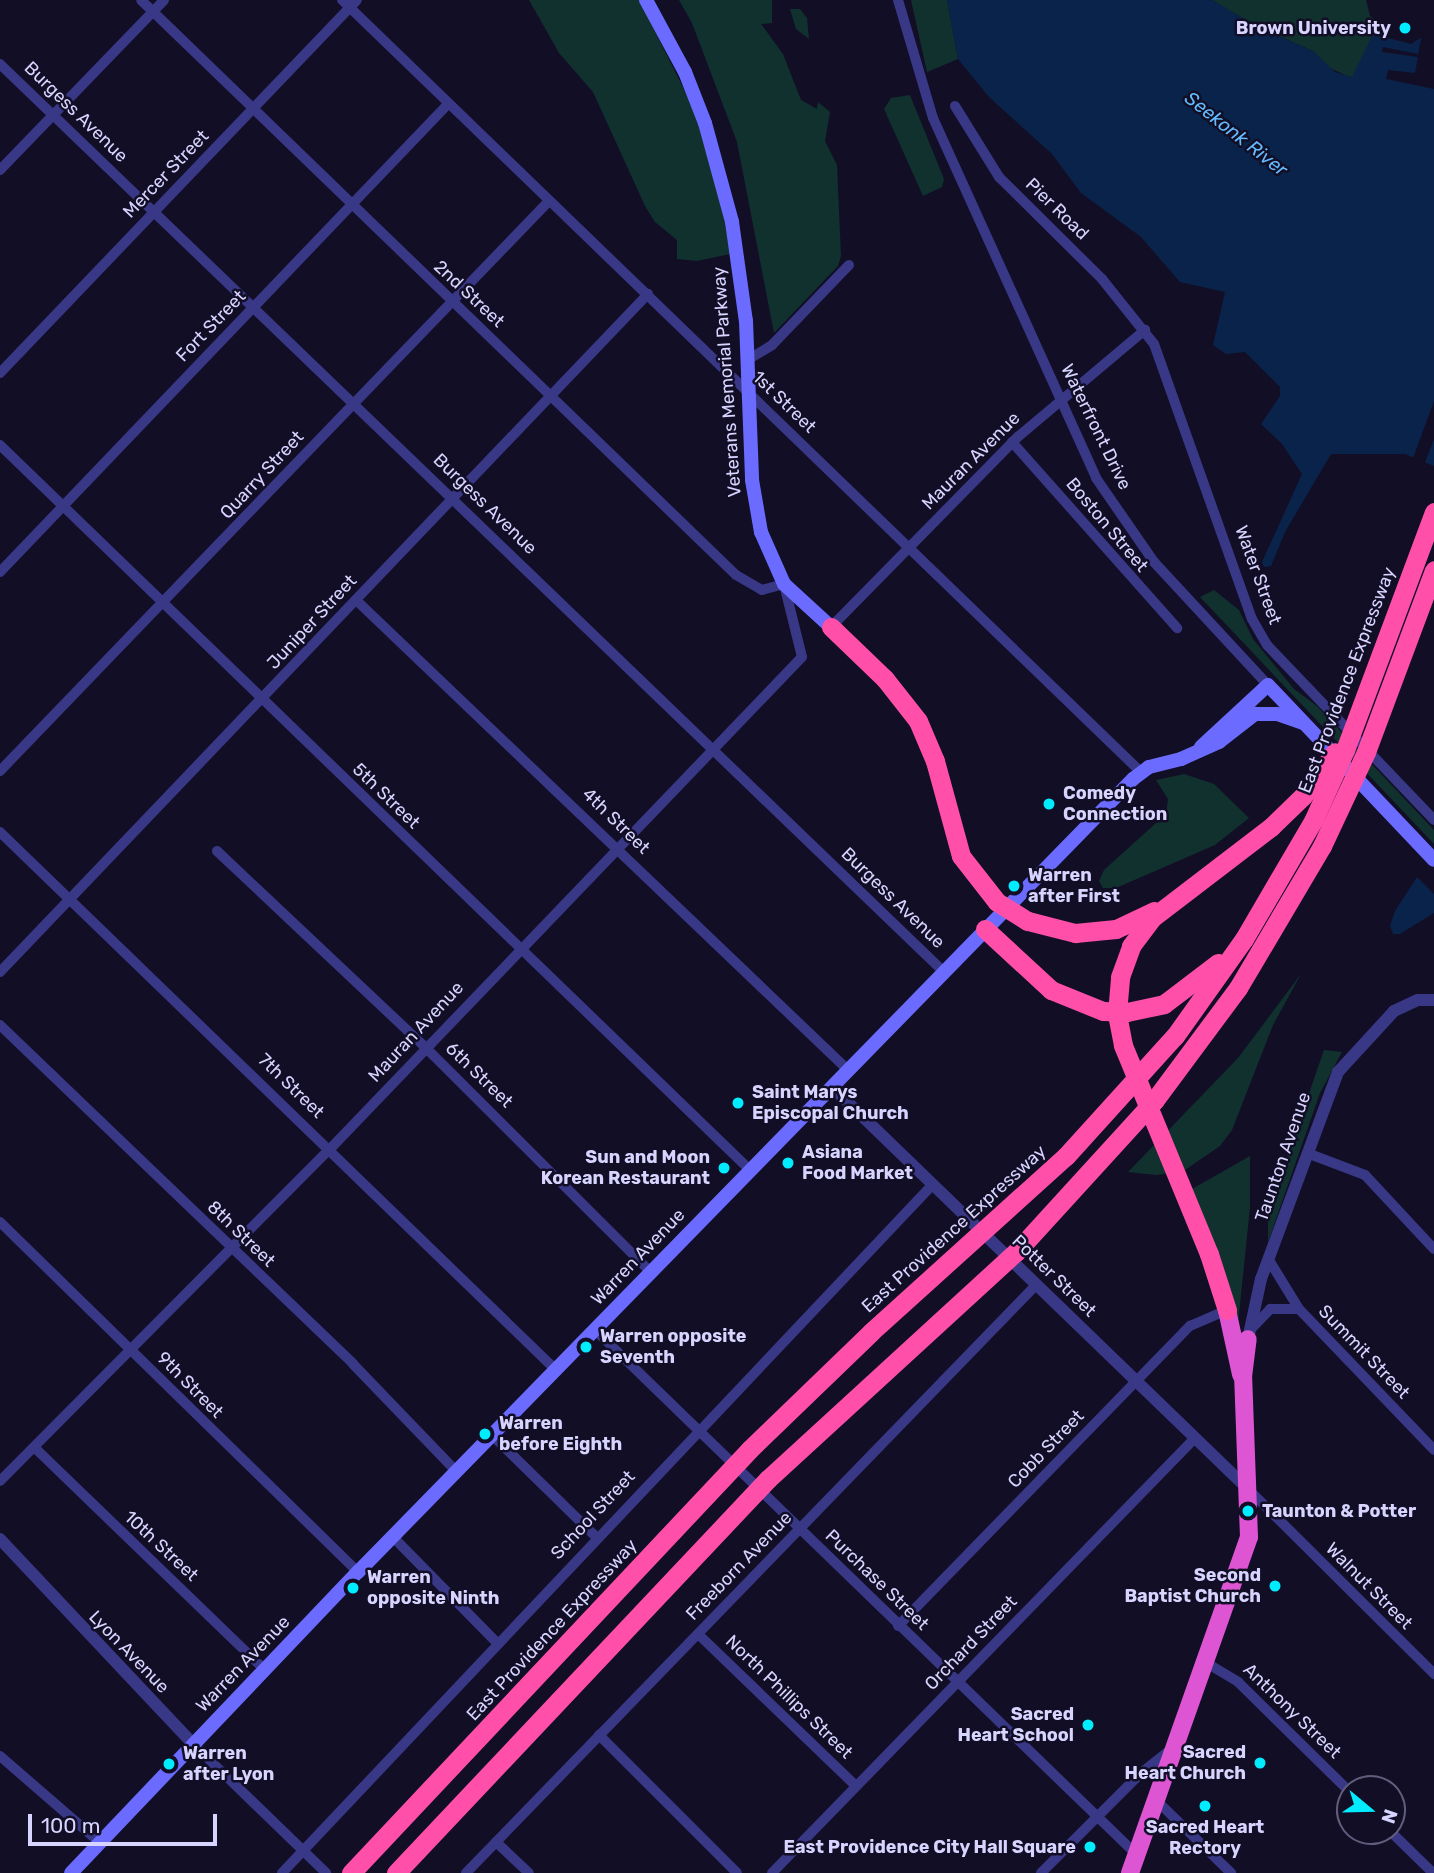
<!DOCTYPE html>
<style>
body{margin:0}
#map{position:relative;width:1434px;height:1873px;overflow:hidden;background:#120e26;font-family:Rubik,sans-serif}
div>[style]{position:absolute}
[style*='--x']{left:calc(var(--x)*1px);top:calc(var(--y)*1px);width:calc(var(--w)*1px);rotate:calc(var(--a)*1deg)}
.green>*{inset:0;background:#11312f}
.water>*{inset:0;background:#0a234a}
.pier>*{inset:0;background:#120e26}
.minor>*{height:10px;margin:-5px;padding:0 5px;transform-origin:5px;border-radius:5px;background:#383887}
.tertiary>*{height:12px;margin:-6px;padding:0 6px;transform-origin:6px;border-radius:6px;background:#383887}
.secondary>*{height:14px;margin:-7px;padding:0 7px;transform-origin:7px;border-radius:7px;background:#6b6cff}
.trunk>*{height:18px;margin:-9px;padding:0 9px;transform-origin:9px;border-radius:9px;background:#de55d4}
.motorway>*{height:19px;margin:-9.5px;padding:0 9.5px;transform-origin:9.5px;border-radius:9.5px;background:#ff4fa9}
.dots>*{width:19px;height:19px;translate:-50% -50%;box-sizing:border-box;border:4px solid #120e26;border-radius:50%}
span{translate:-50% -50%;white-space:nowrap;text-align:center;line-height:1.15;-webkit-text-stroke:5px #120e26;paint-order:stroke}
.poi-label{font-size:18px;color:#d7d4ff;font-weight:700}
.right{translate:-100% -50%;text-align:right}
.left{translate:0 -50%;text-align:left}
.street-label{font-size:18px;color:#d7d4ff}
.water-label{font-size:19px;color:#62bbff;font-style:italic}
.north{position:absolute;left:1336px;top:1775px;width:70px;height:70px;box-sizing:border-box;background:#120e26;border:2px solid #615d7d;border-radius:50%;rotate:109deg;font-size:19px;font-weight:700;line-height:28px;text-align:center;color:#d7d4ff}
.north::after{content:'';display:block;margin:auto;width:24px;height:32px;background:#00edff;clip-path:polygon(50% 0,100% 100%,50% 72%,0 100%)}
.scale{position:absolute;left:28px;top:1814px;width:189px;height:32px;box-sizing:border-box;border:4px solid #d7d4ff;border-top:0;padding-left:9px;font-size:21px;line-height:24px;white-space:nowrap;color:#d7d4ff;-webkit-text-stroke:5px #120e26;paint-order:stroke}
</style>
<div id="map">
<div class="green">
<i style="clip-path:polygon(529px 0,639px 0,704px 129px,717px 171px,730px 254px,697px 261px,677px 259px,677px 240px,655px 222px,645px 206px,593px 92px,559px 53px)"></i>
<i style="clip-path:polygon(679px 0,772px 0,772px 23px,761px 24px,783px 54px,801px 100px,817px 109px,818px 102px,830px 112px,825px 141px,837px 165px,841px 256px,838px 266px,774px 333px,737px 142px,692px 23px)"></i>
<i style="clip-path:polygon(911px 0,947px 0,958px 59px,927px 72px)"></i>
<i style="clip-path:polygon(1212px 0,1366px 0,1370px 16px,1379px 22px,1353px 77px,1347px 76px,1328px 67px,1313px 51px,1258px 27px)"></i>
<i style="clip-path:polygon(790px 9px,800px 9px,807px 18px,809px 39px,796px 29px)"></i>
<i style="clip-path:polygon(910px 95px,944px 179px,942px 187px,923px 196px,884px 109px,891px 98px)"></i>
<i style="clip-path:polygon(1214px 590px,1239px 610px,1253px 639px,1294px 689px,1317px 706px,1434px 830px,1434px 844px,1200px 597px)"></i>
<i style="clip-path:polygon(1184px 774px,1214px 784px,1249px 818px,1215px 845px,1116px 888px,1103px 888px,1099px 881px,1104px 870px,1166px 814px,1168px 799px,1156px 780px)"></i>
<i style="clip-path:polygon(1301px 974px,1273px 1025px,1232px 1130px,1220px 1146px,1182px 1172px,1156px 1175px,1128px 1172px,1238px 1058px)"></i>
<i style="clip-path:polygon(1324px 1050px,1342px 1052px,1320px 1093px,1268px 1242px,1268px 1212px)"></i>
<i style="clip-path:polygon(1250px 1156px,1250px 1207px,1238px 1324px,1192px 1189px)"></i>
</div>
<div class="water">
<i style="clip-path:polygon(947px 0,1212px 0,1258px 27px,1313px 51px,1335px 72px,1352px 77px,1373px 34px,1411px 44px,1420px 38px,1434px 41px,1434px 466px,1405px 454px,1331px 454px,1285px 532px,1271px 566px,1264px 567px,1262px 562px,1302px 474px,1282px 444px,1261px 424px,1280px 396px,1280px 387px,1245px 352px,1226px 354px,1213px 345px,1225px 292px,1180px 282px,1141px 237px,1081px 193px,1052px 154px,989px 97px,958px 59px)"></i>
<i style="clip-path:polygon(1417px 877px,1434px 894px,1434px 913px,1400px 934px,1393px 934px,1390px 926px,1395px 911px)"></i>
</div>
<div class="pier">
<i style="clip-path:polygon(1422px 34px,1434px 37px,1434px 89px,1386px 79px,1388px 70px,1415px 73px,1418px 57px,1382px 52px,1383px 47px,1418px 54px)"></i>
<i style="clip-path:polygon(1434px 401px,1434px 439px,1424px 465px,1412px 461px)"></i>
</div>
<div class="minor">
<i style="--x:342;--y:0;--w:1111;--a:44.02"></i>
<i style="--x:898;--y:0;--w:123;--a:73.5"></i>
<i style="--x:933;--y:118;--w:395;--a:65.6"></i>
<i style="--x:1096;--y:478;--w:102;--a:55.4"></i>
<i style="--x:1154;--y:562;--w:168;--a:47.2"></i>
<i style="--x:0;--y:64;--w:1310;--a:43.89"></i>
<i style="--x:955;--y:106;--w:84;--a:58.2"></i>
<i style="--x:999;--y:177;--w:145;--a:44.7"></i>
<i style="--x:1102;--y:279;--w:83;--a:51.3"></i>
<i style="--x:1154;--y:344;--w:292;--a:70.4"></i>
<i style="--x:1252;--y:619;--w:30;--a:60"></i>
<i style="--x:1267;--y:645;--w:242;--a:46.3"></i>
<i style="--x:0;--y:170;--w:236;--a:-46"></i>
<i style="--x:749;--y:359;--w:27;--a:-31"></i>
<i style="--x:772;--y:345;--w:111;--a:-46.1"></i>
<i style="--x:0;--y:373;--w:516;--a:-46.26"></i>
<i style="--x:1012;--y:442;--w:249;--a:48.4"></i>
<i style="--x:0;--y:445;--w:1043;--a:44.03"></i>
<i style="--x:0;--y:572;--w:646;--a:-46.25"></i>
<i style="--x:356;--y:600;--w:682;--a:43.69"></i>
<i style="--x:831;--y:627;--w:268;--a:-45.5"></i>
<i style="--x:1019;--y:436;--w:165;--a:-40.1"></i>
<i style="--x:0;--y:771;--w:790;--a:-46.08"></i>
<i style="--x:0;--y:832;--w:772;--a:44.06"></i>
<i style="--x:217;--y:851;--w:286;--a:43.3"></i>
<i style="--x:425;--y:1047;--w:319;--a:44.9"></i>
<i style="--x:0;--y:972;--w:938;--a:-46.3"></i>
<i style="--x:0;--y:1025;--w:489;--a:43.8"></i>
<i style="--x:353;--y:1364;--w:149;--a:46.1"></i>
<i style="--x:1307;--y:1153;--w:62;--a:20.8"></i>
<i style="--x:1365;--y:1175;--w:101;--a:47"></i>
<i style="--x:0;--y:1222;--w:501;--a:44.35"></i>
<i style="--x:1269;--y:1260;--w:57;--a:58.5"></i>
<i style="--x:1299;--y:1309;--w:195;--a:46.2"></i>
<i style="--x:594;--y:1329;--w:756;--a:44.09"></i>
<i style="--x:1251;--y:1329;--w:28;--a:-46"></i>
<i style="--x:1270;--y:1309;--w:28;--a:0"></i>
<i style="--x:492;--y:1435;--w:146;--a:44.4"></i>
<i style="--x:35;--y:1448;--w:318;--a:44"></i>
<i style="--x:0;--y:1481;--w:470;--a:-45.2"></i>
<i style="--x:331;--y:1148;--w:680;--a:-46.19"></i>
<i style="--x:802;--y:657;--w:75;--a:-103.9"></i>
<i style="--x:784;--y:584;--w:23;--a:165"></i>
<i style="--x:762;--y:590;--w:30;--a:-150"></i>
<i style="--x:736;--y:575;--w:827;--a:-135.98"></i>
<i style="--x:1250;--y:1491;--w:260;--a:44.8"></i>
<i style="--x:392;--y:1536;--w:150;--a:45.5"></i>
<i style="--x:898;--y:1626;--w:419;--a:-45.8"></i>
<i style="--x:1190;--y:1326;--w:40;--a:-23.4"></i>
<i style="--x:698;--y:1634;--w:219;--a:43.9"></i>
<i style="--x:1205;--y:1662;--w:39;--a:31"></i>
<i style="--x:1238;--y:1682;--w:157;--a:44.5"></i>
<i style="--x:599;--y:1735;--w:195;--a:45"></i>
<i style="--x:192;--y:1743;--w:187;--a:44.1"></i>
<i style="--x:0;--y:1756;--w:130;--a:40.9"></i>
<i style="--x:1156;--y:1800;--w:105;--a:44.2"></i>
<i style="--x:1390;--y:1831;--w:60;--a:44.3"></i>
<i style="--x:496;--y:1842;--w:45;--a:43.2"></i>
<i style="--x:282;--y:1873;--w:948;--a:-46.62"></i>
<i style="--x:466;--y:1873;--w:820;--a:-45.89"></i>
<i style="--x:772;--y:1873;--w:607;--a:-45.8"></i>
<i style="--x:1041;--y:1873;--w:140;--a:-45"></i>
<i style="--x:1140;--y:1774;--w:43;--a:-38.5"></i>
</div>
<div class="tertiary">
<i style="--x:832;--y:1087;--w:581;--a:44.02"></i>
<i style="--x:1248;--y:1339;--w:61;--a:-77.8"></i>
<i style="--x:1261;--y:1279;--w:221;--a:-69.6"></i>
<i style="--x:1338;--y:1072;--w:83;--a:-47.4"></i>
<i style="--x:1394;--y:1011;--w:26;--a:-25"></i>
<i style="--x:1418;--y:1000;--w:16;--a:0"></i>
<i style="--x:0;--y:1539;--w:280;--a:46.7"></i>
</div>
<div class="secondary">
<i style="--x:646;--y:0;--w:82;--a:61.6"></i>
<i style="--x:685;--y:72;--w:55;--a:68.6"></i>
<i style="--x:705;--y:123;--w:103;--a:74.7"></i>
<i style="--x:732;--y:222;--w:100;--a:82"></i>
<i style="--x:746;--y:321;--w:159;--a:87.8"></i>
<i style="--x:752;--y:480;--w:53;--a:80.2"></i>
<i style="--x:761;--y:532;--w:57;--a:66.1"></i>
<i style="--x:784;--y:584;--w:64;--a:42.5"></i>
<i style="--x:1268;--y:685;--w:241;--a:46.5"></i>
<i style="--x:1201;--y:747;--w:91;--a:-42.8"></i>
<i style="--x:71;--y:1873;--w:416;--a:-46.4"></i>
<i style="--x:358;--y:1572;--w:1109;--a:-45.66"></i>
<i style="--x:1133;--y:779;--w:20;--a:-37"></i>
<i style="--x:1149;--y:767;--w:33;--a:-14"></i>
<i style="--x:1181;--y:759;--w:42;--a:-24.1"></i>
<i style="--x:1219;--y:742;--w:46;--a:-37.9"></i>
<i style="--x:1255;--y:714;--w:22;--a:0"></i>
<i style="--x:1277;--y:714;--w:28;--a:19"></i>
</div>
<div class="trunk">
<i style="--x:1227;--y:1310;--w:66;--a:77.7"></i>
<i style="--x:1130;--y:1873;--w:356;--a:-70.5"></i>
<i style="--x:1249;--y:1537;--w:160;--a:-92.1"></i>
<i style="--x:1243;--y:1377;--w:38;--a:-83"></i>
</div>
<div class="motorway">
<i style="--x:831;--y:627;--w:75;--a:43.9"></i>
<i style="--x:885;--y:679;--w:53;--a:51.8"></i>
<i style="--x:918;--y:721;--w:43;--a:67"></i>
<i style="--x:935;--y:761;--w:98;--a:74.7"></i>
<i style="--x:961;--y:856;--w:58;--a:52"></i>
<i style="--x:997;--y:902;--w:36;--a:32"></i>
<i style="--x:1028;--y:921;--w:49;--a:14.3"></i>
<i style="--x:1075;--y:933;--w:41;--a:-5.6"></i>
<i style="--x:1116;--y:929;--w:42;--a:-25.3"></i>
<i style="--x:985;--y:929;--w:90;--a:42.7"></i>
<i style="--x:1051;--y:990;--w:56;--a:22"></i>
<i style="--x:1103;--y:1011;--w:24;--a:2"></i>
<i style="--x:1127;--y:1012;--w:38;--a:-12"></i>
<i style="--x:1164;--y:1004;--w:68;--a:-37.2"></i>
<i style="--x:1227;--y:1310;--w:59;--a:-107.8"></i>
<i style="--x:1209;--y:1254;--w:226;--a:-112.4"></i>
<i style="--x:1123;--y:1045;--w:33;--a:-101"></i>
<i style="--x:1117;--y:1013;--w:36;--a:-85"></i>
<i style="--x:1120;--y:977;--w:33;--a:-70"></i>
<i style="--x:1131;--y:946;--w:35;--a:-53"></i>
<i style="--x:1152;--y:918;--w:150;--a:-37.4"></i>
<i style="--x:1271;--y:827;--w:45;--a:-44.1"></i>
<i style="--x:1303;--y:796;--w:54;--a:-54"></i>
<i style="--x:351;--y:1873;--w:582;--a:-46.74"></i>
<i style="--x:750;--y:1449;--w:168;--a:-44"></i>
<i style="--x:871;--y:1332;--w:263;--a:-42.1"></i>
<i style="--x:1066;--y:1156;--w:162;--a:-47.8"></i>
<i style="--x:1175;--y:1036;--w:119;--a:-54.6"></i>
<i style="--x:1244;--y:939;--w:139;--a:-59.7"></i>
<i style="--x:1314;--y:819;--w:76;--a:-65.8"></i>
<i style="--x:1345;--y:750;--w:254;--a:-69.5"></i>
<i style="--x:396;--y:1873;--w:542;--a:-46.65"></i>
<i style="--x:768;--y:1479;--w:336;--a:-42.5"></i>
<i style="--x:1016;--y:1252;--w:205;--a:-47.6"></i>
<i style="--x:1154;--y:1101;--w:141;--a:-53.4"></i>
<i style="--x:1238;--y:988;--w:165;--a:-59.4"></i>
<i style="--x:1322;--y:846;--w:104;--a:-64.9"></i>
<i style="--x:1366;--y:752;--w:194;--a:-69.5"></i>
</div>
<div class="dots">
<i style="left:1405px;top:28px;background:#00edff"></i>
<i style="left:1049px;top:804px;background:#00edff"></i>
<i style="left:1014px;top:886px;background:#00edff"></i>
<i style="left:738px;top:1103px;background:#00edff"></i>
<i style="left:788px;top:1163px;background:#00edff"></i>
<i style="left:724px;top:1168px;background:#00edff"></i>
<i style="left:586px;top:1347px;background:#00edff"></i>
<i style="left:485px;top:1434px;background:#00edff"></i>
<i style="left:1248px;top:1511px;background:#00edff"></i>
<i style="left:1275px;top:1586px;background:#00edff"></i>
<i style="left:353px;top:1588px;background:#00edff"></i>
<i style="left:1088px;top:1725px;background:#00edff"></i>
<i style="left:1260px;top:1763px;background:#00edff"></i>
<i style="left:169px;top:1764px;background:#00edff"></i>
<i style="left:1205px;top:1806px;background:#00edff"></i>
<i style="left:1090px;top:1847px;background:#00edff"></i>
</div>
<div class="poi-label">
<span class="right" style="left:1391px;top:28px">Brown University</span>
<span class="left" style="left:1063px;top:804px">Comedy<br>Connection</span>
<span class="left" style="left:1028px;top:886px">Warren<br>after First</span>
<span class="left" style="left:752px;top:1103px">Saint Marys<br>Episcopal Church</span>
<span class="left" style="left:802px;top:1163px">Asiana<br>Food Market</span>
<span class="right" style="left:710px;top:1168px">Sun and Moon<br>Korean Restaurant</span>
<span class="left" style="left:600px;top:1347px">Warren opposite<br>Seventh</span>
<span class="left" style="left:499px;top:1434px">Warren<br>before Eighth</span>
<span class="left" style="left:1262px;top:1511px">Taunton &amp; Potter</span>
<span class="right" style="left:1261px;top:1586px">Second<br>Baptist Church</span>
<span class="left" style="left:367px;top:1588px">Warren<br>opposite Ninth</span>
<span class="right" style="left:1074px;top:1725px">Sacred<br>Heart School</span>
<span class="right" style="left:1246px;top:1763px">Sacred<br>Heart Church</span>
<span class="left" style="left:183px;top:1764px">Warren<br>after Lyon</span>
<span style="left:1205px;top:1838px">Sacred Heart<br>Rectory</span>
<span class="right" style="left:1076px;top:1847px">East Providence City Hall Square</span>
</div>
<div class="street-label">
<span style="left:76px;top:112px;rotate:44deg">Burgess Avenue</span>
<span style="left:166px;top:174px;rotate:-46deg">Mercer Street</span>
<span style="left:1057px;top:209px;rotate:44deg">Pier Road</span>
<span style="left:469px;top:294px;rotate:43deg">2nd Street</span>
<span style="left:211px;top:326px;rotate:-46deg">Fort Street</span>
<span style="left:727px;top:382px;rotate:-94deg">Veterans Memorial Parkway</span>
<span style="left:784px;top:402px;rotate:44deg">1st Street</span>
<span style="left:1096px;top:427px;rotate:64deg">Waterfront Drive</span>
<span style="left:971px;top:461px;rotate:-45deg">Mauran Avenue</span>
<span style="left:262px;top:475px;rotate:-47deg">Quarry Street</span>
<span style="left:485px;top:504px;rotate:44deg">Burgess Avenue</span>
<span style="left:1107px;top:525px;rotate:50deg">Boston Street</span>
<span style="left:1258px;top:575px;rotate:70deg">Water Street</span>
<span style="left:312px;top:622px;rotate:-47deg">Juniper Street</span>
<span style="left:1347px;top:680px;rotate:-69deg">East Providence Expressway</span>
<span style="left:386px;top:796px;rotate:44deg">5th Street</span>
<span style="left:616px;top:821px;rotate:44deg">4th Street</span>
<span style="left:893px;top:898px;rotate:44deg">Burgess Avenue</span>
<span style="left:416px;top:1032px;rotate:-47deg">Mauran Avenue</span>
<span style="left:479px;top:1075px;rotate:44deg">6th Street</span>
<span style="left:291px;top:1086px;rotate:44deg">7th Street</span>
<span style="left:1283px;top:1157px;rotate:-71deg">Taunton Avenue</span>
<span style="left:954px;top:1229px;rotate:-42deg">East Providence Expressway</span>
<span style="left:241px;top:1234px;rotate:44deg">8th Street</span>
<span style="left:638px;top:1257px;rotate:-46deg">Warren Avenue</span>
<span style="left:1054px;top:1276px;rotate:44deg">Potter Street</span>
<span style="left:1364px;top:1352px;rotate:46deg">Summit Street</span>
<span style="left:190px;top:1385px;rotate:45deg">9th Street</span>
<span style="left:1046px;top:1449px;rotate:-46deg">Cobb Street</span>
<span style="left:593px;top:1515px;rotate:-47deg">School Street</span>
<span style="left:161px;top:1546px;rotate:43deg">10th Street</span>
<span style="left:739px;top:1566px;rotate:-46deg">Freeborn Avenue</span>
<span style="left:877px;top:1580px;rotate:44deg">Purchase Street</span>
<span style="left:1369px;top:1586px;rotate:45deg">Walnut Street</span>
<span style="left:552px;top:1630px;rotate:-47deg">East Providence Expressway</span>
<span style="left:971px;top:1643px;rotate:-46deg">Orchard Street</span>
<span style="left:129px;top:1652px;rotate:46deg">Lyon Avenue</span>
<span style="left:243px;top:1664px;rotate:-46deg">Warren Avenue</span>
<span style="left:789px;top:1697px;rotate:44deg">North Phillips Street</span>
<span style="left:1292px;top:1711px;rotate:44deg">Anthony Street</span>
</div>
<div class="water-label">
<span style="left:1236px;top:134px;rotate:38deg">Seekonk River</span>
</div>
<div class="north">N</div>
<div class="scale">100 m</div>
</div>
